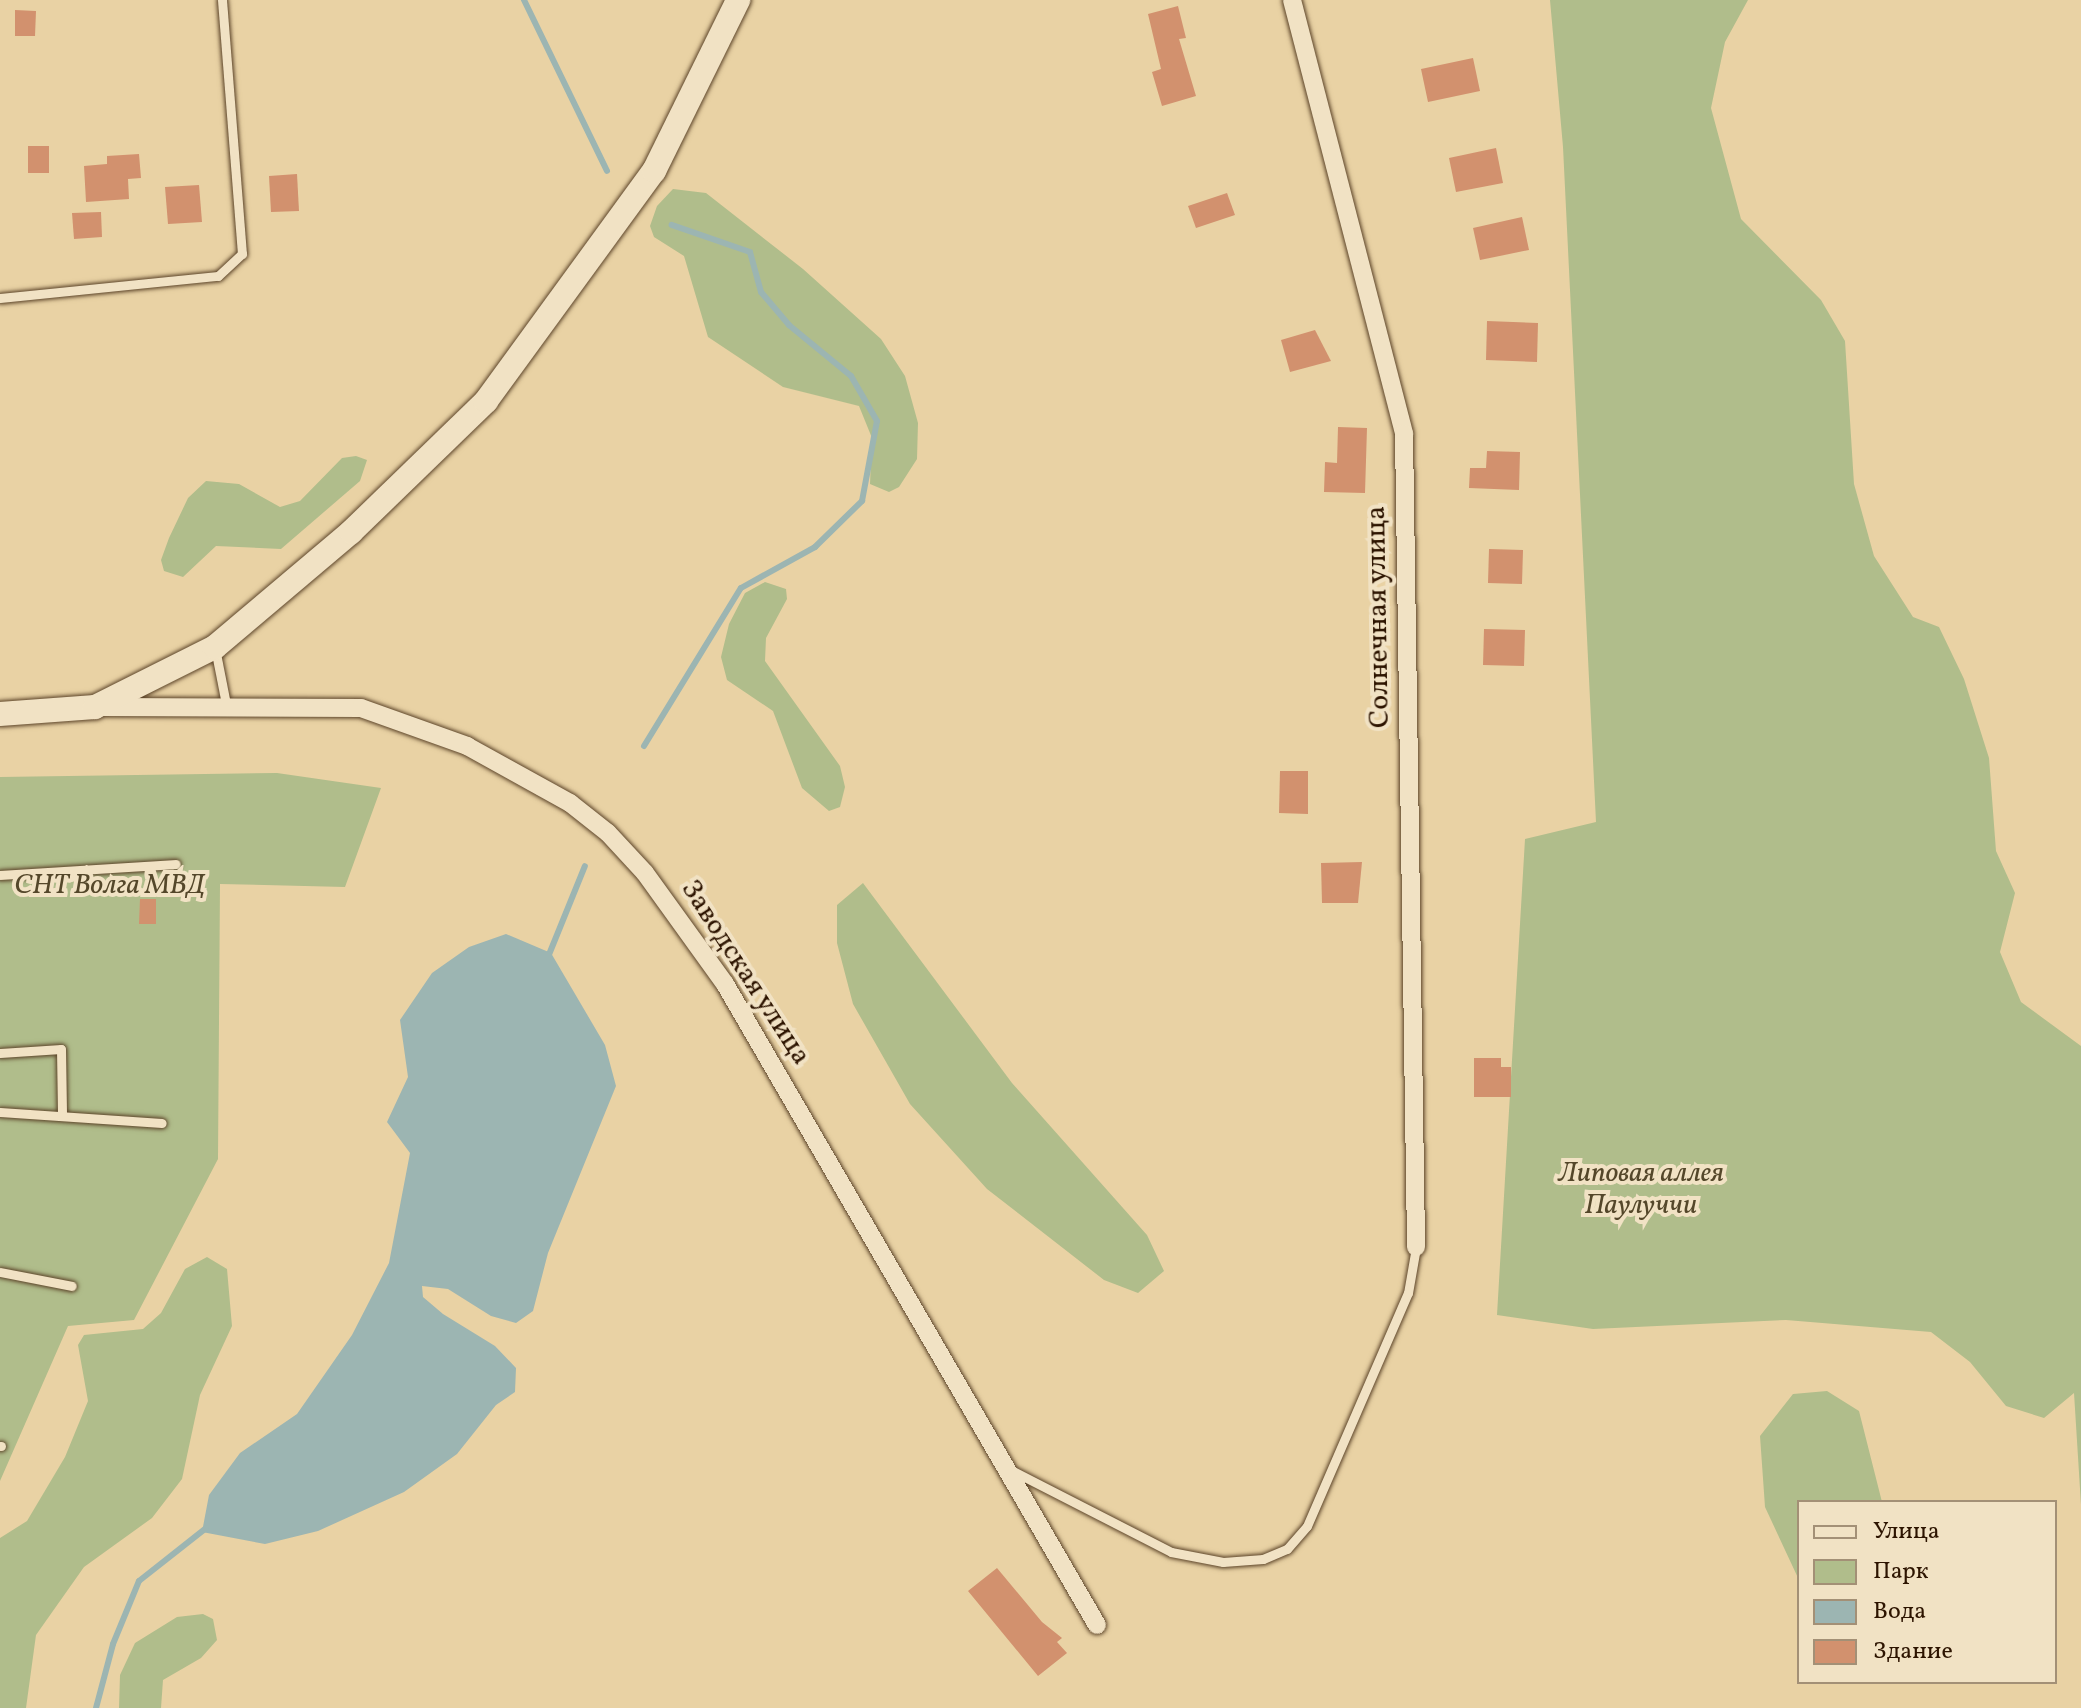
<!DOCTYPE html>
<meta charset="utf-8">
<style>
body{margin:0}
#map{position:relative;width:2081px;height:1708px;overflow:hidden;background:#e9d2a4;font-family:Vollkorn,serif}
div>[style]{position:absolute}
[style*='--x']{left:calc(var(--x)*1px);top:calc(var(--y)*1px);width:calc(var(--w)*1px);rotate:calc(var(--a)*1deg)}
.green>*{inset:0;background:#b0bd8b}
.water>*{inset:0;background:#9cb5b2}
.stream>*{height:6px;margin:-3px;padding:0 3px;transform-origin:3px;border-radius:3px;background:#9cb5b2}
.building>*{inset:0;background:#d2916e}
.roads{filter:drop-shadow(0 0 2px #5c4429) drop-shadow(0 0 2px #5c4429)}
.lane>*{height:9px;margin:-4.5px;padding:0 4.5px;transform-origin:4.5px;border-radius:4.5px;background:#f1e2c4}
.street>*{height:18px;margin:-9px;padding:0 9px;transform-origin:9px;border-radius:9px;background:#f1e2c4}
.secondary>*{height:24px;margin:-12px;padding:0 12px;transform-origin:12px;border-radius:12px;background:#f1e2c4}
span{translate:-50% -50%;white-space:nowrap;text-align:center;line-height:1.15;-webkit-text-stroke:8px #f1e2c4;paint-order:stroke}
.street-label{font-size:28px;color:#2d1400}
.park-label{font-size:28px;color:#54472a;font-style:italic}
.legend{position:absolute;left:1797px;top:1500px;width:260px;height:184px;box-sizing:border-box;background:#f1e2c4;border:2px solid #a39076;margin:0;padding:10px 14px;list-style:none;font-size:24px;color:#2d1400}
.legend li{display:flex;align-items:center;gap:16px;height:40px}
.legend b{width:40px;border:2px solid #a39076}
</style>
<div id="map">
<div class="green">
<i style="clip-path:polygon(1550px 0,1748px 0,1725px 42px,1711px 108px,1741px 219px,1821px 300px,1845px 341px,1854px 484px,1874px 556px,1913px 617px,1939px 627px,1964px 679px,1989px 758px,1996px 851px,2015px 893px,2000px 952px,2021px 1002px,2081px 1046px,2081px 1505px,2074px 1393px,2044px 1418px,2006px 1406px,1970px 1362px,1931px 1332px,1786px 1320px,1593px 1329px,1497px 1315px,1525px 839px,1596px 822px,1563px 147px)"></i>
<i style="clip-path:polygon(673px 189px,706px 193px,803px 269px,881px 339px,905px 376px,918px 423px,917px 459px,899px 487px,889px 492px,870px 484px,872px 438px,859px 406px,783px 387px,708px 337px,684px 256px,654px 237px,650px 226px,657px 206px)"></i>
<i style="clip-path:polygon(356px 456px,367px 460px,360px 481px,281px 549px,216px 546px,183px 577px,164px 571px,161px 560px,169px 538px,188px 498px,206px 481px,239px 484px,280px 507px,300px 501px,342px 458px)"></i>
<i style="clip-path:polygon(765px 582px,786px 589px,787px 599px,766px 638px,765px 661px,840px 766px,845px 787px,840px 807px,829px 811px,802px 788px,773px 711px,727px 680px,721px 657px,729px 624px,745px 593px)"></i>
<i style="clip-path:polygon(277px 773px,381px 788px,345px 887px,220px 884px,218px 1159px,134px 1320px,68px 1326px,0 1481px,0 777px)"></i>
<i style="clip-path:polygon(863px 883px,1012px 1083px,1147px 1235px,1164px 1271px,1138px 1293px,1104px 1280px,987px 1189px,910px 1104px,853px 1004px,837px 943px,837px 905px)"></i>
<i style="clip-path:polygon(207px 1257px,227px 1269px,232px 1326px,200px 1395px,182px 1479px,152px 1518px,84px 1567px,36px 1635px,26px 1708px,0 1708px,0 1538px,27px 1521px,65px 1457px,88px 1401px,78px 1345px,84px 1335px,143px 1329px,161px 1313px,185px 1269px)"></i>
<i style="clip-path:polygon(1827px 1391px,1859px 1411px,1882px 1502px,1799px 1502px,1799px 1580px,1765px 1507px,1760px 1436px,1793px 1394px)"></i>
<i style="clip-path:polygon(203px 1614px,213px 1619px,217px 1640px,201px 1658px,163px 1680px,161px 1708px,119px 1708px,120px 1675px,135px 1643px,177px 1617px)"></i>
</div>
<div class="water">
<i style="clip-path:polygon(506px 934px,551px 953px,605px 1045px,616px 1086px,548px 1253px,533px 1311px,516px 1323px,491px 1316px,448px 1289px,422px 1286px,423px 1297px,443px 1314px,495px 1346px,516px 1368px,515px 1392px,496px 1405px,457px 1454px,404px 1492px,318px 1531px,265px 1544px,202px 1532px,209px 1495px,240px 1453px,297px 1414px,352px 1335px,389px 1263px,410px 1153px,387px 1122px,408px 1077px,400px 1020px,432px 973px,469px 947px)"></i>
</div>
<div class="stream">
<i style="--x:524;--y:0;--w:190;--a:64.1"></i>
<i style="--x:644;--y:746;--w:185;--a:-58.5"></i>
<i style="--x:741;--y:588;--w:85;--a:-29"></i>
<i style="--x:815;--y:547;--w:66;--a:-44.4"></i>
<i style="--x:862;--y:501;--w:81;--a:-79.4"></i>
<i style="--x:877;--y:421;--w:52;--a:-120"></i>
<i style="--x:851;--y:376;--w:80;--a:-140.6"></i>
<i style="--x:789;--y:325;--w:43;--a:-130.3"></i>
<i style="--x:761;--y:292;--w:41;--a:-105.4"></i>
<i style="--x:750;--y:252;--w:83;--a:-160.9"></i>
<i style="--x:548;--y:957;--w:98;--a:-67.9"></i>
<i style="--x:96;--y:1708;--w:66;--a:-75.1"></i>
<i style="--x:113;--y:1644;--w:68;--a:-67.6"></i>
<i style="--x:139;--y:1581;--w:85;--a:-38.3"></i>
</div>
<div class="building">
<i style="clip-path:polygon(1178px 6px,1186px 38px,1179px 39px,1196px 96px,1162px 106px,1152px 72px,1161px 69px,1148px 14px)"></i>
<i style="clip-path:polygon(15px 10px,36px 11px,35px 36px,15px 36px)"></i>
<i style="clip-path:polygon(1473px 58px,1480px 91px,1428px 102px,1421px 69px)"></i>
<i style="clip-path:polygon(28px 146px,49px 146px,49px 173px,28px 173px)"></i>
<i style="clip-path:polygon(1496px 148px,1503px 183px,1456px 192px,1449px 158px)"></i>
<i style="clip-path:polygon(139px 154px,141px 178px,128px 179px,129px 199px,86px 202px,84px 166px,107px 164px,107px 156px)"></i>
<i style="clip-path:polygon(297px 174px,299px 211px,271px 212px,269px 176px)"></i>
<i style="clip-path:polygon(199px 185px,202px 222px,168px 224px,165px 187px)"></i>
<i style="clip-path:polygon(1227px 193px,1235px 215px,1196px 228px,1188px 206px)"></i>
<i style="clip-path:polygon(101px 212px,102px 237px,74px 239px,72px 213px)"></i>
<i style="clip-path:polygon(1522px 217px,1529px 250px,1480px 260px,1473px 228px)"></i>
<i style="clip-path:polygon(1487px 321px,1538px 323px,1537px 362px,1486px 360px)"></i>
<i style="clip-path:polygon(1315px 330px,1331px 361px,1290px 372px,1281px 340px)"></i>
<i style="clip-path:polygon(1338px 427px,1367px 428px,1365px 493px,1324px 492px,1325px 462px,1337px 463px)"></i>
<i style="clip-path:polygon(1487px 451px,1520px 452px,1519px 490px,1469px 488px,1470px 468px,1486px 468px)"></i>
<i style="clip-path:polygon(1489px 549px,1523px 550px,1522px 584px,1488px 583px)"></i>
<i style="clip-path:polygon(1484px 629px,1525px 630px,1524px 666px,1483px 665px)"></i>
<i style="clip-path:polygon(1280px 771px,1308px 771px,1308px 814px,1279px 813px)"></i>
<i style="clip-path:polygon(1362px 862px,1358px 903px,1322px 903px,1321px 863px)"></i>
<i style="clip-path:polygon(140px 899px,156px 899px,156px 924px,139px 924px)"></i>
<i style="clip-path:polygon(1474px 1058px,1501px 1058px,1501px 1067px,1511px 1067px,1511px 1097px,1474px 1097px)"></i>
<i style="clip-path:polygon(997px 1568px,1042px 1622px,1062px 1638px,1057px 1642px,1067px 1653px,1038px 1676px,968px 1591px)"></i>
</div>
<div class="roads">
<div class="lane">
<i style="--x:0;--y:298;--w:219;--a:-5.8"></i>
<i style="--x:218;--y:276;--w:33;--a:-43"></i>
<i style="--x:242;--y:254;--w:255;--a:-94.5"></i>
<i style="--x:215;--y:648;--w:57;--a:78.9"></i>
<i style="--x:0;--y:875;--w:176;--a:-3.6"></i>
<i style="--x:0;--y:1053;--w:61;--a:-3.8"></i>
<i style="--x:61;--y:1049;--w:67;--a:89.1"></i>
<i style="--x:0;--y:1112;--w:162;--a:3.9"></i>
<i style="--x:0;--y:1272;--w:73;--a:11"></i>
<i style="--x:0;--y:1446;--w:1;--a:0"></i>
<i style="--x:1011;--y:1470;--w:180;--a:27.1"></i>
<i style="--x:1171;--y:1552;--w:53;--a:10.9"></i>
<i style="--x:1223;--y:1562;--w:40;--a:-4.3"></i>
<i style="--x:1263;--y:1559;--w:26;--a:-23"></i>
<i style="--x:1287;--y:1549;--w:30;--a:-49"></i>
<i style="--x:1307;--y:1526;--w:254;--a:-66.6"></i>
<i style="--x:1408;--y:1293;--w:47;--a:-80.1"></i>
</div>
<div class="street">
<i style="--x:1292;--y:0;--w:448;--a:75.5"></i>
<i style="--x:1404;--y:434;--w:813;--a:89.15"></i>
<i style="--x:102;--y:707;--w:259;--a:0.2"></i>
<i style="--x:361;--y:708;--w:113;--a:19.7"></i>
<i style="--x:467;--y:746;--w:118;--a:29"></i>
<i style="--x:570;--y:803;--w:48;--a:38.3"></i>
<i style="--x:608;--y:833;--w:54;--a:47.2"></i>
<i style="--x:645;--y:873;--w:137;--a:54.2"></i>
<i style="--x:725;--y:984;--w:741;--a:59.87"></i>
</div>
<div class="secondary">
<i style="--x:0;--y:714;--w:95;--a:-4.2"></i>
<i style="--x:95;--y:707;--w:134;--a:-26.6"></i>
<i style="--x:215;--y:647;--w:178;--a:-40.2"></i>
<i style="--x:351;--y:532;--w:188;--a:-44.1"></i>
<i style="--x:486;--y:401;--w:285;--a:-53.9"></i>
<i style="--x:654;--y:171;--w:191;--a:-63.8"></i>
</div>
</div>
<div class="street-label">
<span style="left:1379px;top:617px;rotate:-91deg">Солнечная улица</span>
<span style="left:745px;top:973px;rotate:57deg">Заводская улица</span>
</div>
<div class="park-label">
<span style="left:110px;top:886px">СНТ Волга МВД</span>
<span style="left:1641px;top:1190px">Липовая аллея<br>Паулуччи</span>
</div>
<ul class="legend">
<li><b style="height:10px;background:#f1e2c4"></b>Улица</li>
<li><b style="height:22px;background:#b0bd8b"></b>Парк</li>
<li><b style="height:22px;background:#9cb5b2"></b>Вода</li>
<li><b style="height:22px;background:#d2916e"></b>Здание</li>
</ul>
</div>
